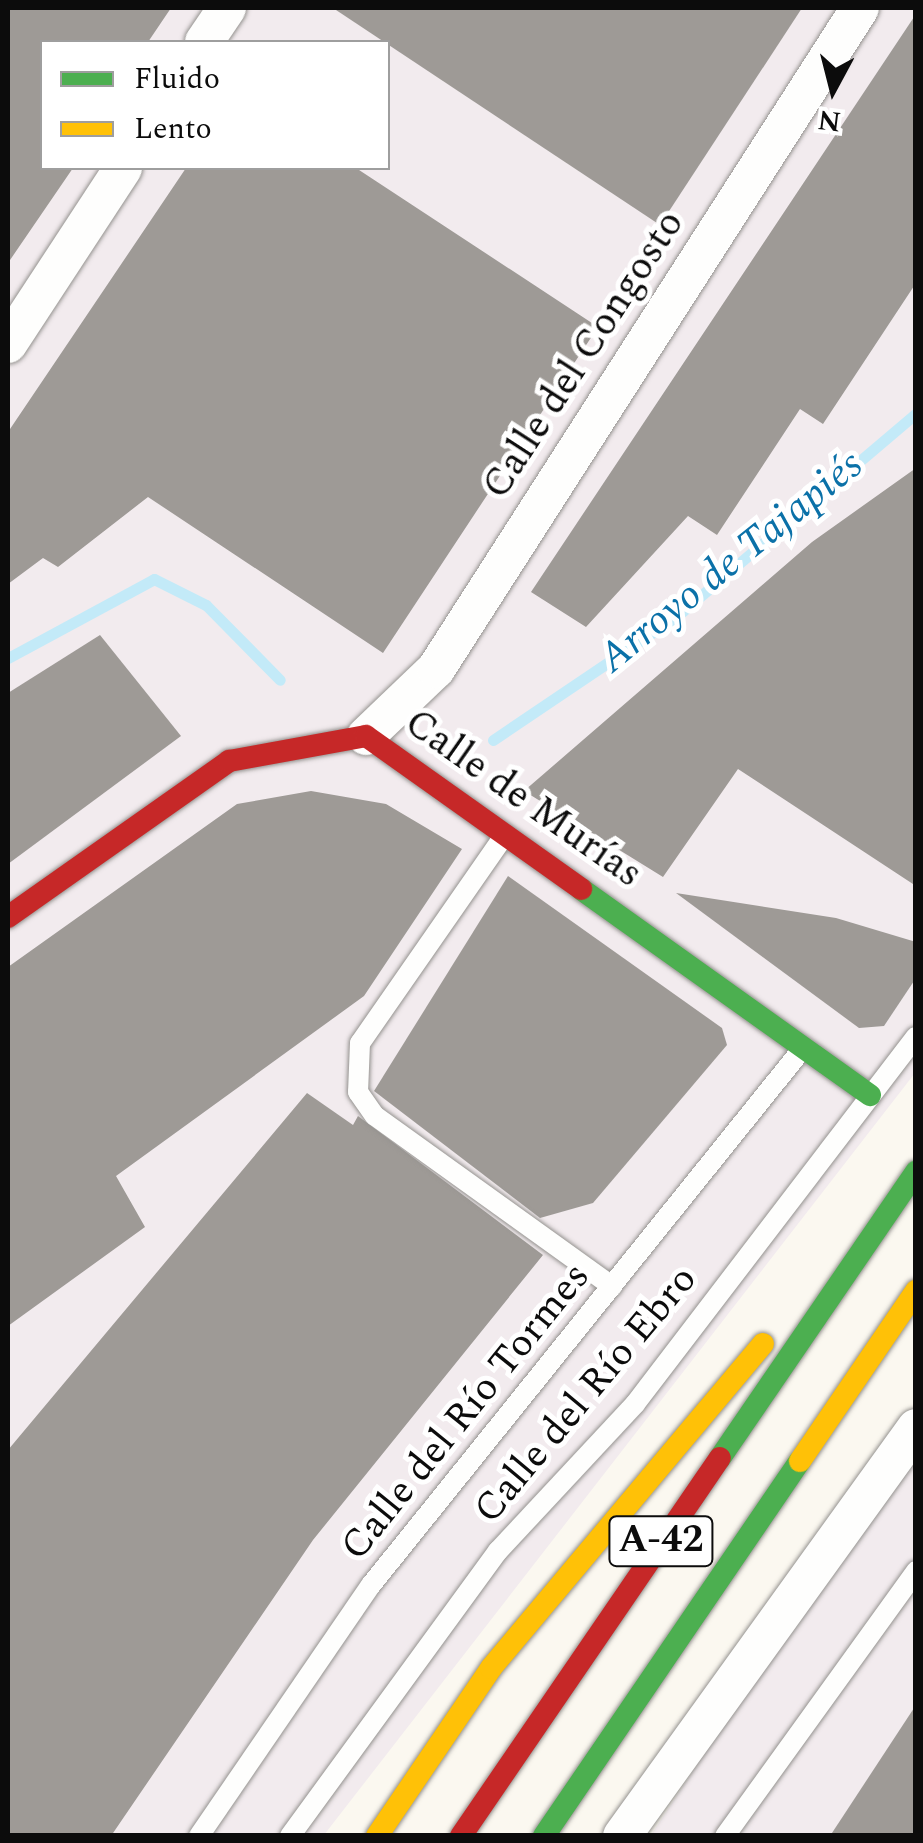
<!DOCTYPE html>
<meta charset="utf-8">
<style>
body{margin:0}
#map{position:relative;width:923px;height:1843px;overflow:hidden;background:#fbf8f0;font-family:Spectral,serif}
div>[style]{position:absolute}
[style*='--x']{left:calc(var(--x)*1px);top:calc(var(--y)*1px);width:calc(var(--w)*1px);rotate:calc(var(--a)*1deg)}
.industrial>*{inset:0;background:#f2ebee}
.stream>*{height:11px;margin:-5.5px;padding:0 5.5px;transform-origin:5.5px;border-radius:5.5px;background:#c3eaf8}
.building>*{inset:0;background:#9e9a96}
.roads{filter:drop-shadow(0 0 2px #94928f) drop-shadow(0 0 2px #94928f)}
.lane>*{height:20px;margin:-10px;padding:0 10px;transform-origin:10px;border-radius:10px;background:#fefefd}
.street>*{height:38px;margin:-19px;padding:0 19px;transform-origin:19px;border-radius:19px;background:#fefefd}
.fast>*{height:22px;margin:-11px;padding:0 11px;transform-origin:11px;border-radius:11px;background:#4caf50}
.slow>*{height:22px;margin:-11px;padding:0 11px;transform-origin:11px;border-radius:11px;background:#ffc107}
.jam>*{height:22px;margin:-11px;padding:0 11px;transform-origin:11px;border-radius:11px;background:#c62828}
span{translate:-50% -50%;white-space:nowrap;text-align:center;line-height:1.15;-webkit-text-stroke:10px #fff;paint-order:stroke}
.shield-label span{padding:2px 8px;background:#fff;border:2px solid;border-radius:8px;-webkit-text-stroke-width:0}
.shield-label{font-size:38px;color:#0c0c0c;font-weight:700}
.street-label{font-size:40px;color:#0c0c0c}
.water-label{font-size:42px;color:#0b71a8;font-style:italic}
.frame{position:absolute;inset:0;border:10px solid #0c0c0c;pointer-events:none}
.legend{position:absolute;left:40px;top:40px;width:350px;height:130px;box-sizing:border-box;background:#fff;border:2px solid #9e9e9e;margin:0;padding:12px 18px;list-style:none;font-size:30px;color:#0c0c0c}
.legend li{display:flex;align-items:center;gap:20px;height:50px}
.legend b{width:50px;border:2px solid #9e9e9e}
.north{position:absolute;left:783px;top:40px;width:100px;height:100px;-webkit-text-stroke:8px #fff;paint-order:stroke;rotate:187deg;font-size:28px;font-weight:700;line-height:40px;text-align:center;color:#0c0c0c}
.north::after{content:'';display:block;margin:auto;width:35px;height:45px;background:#0c0c0c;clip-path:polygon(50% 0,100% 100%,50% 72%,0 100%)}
</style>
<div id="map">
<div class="industrial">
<i style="clip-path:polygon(evenodd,8px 8px,915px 8px,915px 1073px,324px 1835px,8px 1836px,8px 8px,42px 42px,388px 42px,388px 168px,42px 168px,42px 42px)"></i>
<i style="clip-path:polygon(915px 1433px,915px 1835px,651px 1835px)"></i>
</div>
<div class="stream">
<i style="--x:8;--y:658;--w:166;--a:-28.4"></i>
<i style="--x:154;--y:579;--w:58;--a:26.6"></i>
<i style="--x:206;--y:605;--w:105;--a:45.4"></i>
<i style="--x:493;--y:740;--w:222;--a:-34"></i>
<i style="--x:677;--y:616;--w:314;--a:-40.3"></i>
</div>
<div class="building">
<i style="clip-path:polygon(8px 8px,171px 8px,148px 42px,42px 42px,42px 168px,73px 168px,8px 263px)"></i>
<i style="clip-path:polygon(333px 8px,802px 8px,660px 225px)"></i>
<i style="clip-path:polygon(916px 14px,916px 283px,823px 424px,800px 409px,717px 535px,688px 516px,586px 627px,531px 592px)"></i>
<i style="clip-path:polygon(186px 168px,356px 168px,598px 327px,383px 653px,148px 497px,58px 567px,43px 558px,8px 584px,8px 432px)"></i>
<i style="clip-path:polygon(916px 468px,916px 886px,738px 769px,663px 877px,524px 791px,812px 542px)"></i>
<i style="clip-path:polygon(100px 635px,181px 736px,8px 864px,8px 693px)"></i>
<i style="clip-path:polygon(311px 791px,386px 804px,462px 849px,364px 996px,116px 1176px,145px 1227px,8px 1326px,8px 967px,237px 804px)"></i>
<i style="clip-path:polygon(508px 876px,722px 1028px,727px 1045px,593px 1203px,540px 1218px,374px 1091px)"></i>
<i style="clip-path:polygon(676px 893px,836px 918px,916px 942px,916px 978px,884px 1026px,859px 1028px)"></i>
<i style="clip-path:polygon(307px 1093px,353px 1125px,358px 1116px,543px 1255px,313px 1540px,111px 1836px,8px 1836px,8px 1450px)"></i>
<i style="clip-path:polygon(916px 1705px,916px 1836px,830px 1836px)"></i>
</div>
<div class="roads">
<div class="lane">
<i style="--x:504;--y:836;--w:252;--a:124.8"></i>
<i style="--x:360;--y:1043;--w:49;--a:92.3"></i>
<i style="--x:358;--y:1092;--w:29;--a:55"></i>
<i style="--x:375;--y:1116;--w:292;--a:35.7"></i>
<i style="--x:199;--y:1836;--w:304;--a:-55.6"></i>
<i style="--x:371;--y:1585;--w:689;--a:-51.18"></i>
<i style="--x:290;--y:1836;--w:353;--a:-53.9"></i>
<i style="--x:498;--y:1551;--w:201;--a:-47"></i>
<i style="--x:635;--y:1404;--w:462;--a:-52.6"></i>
<i style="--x:725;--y:1836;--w:327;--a:-54.2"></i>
</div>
<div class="street">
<i style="--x:204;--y:42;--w:41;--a:-55.9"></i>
<i style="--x:8;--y:344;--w:210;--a:-56.8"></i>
<i style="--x:366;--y:736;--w:97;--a:-43.7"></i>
<i style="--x:436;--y:669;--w:785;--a:-57.32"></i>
<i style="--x:622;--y:1836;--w:503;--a:-54.22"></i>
</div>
<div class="fast">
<i style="--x:581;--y:889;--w:355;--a:35.5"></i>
<i style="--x:720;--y:1458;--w:347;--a:-55.6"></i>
<i style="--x:544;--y:1836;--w:454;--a:-55.7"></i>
</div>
<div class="slow">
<i style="--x:800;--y:1461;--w:206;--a:-55.7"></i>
<i style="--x:377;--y:1836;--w:203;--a:-55.8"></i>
<i style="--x:491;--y:1668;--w:423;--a:-50"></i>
</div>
<div class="jam">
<i style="--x:8;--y:917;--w:271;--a:-35.2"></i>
<i style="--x:229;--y:761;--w:139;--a:-10.3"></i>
<i style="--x:366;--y:736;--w:264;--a:35.4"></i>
<i style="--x:461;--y:1836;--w:458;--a:-55.6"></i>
</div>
</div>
<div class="shield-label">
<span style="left:661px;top:1541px">A-42</span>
</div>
<div class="street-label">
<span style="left:584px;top:355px;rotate:-57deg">Calle del Congosto</span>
<span style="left:523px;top:799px;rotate:35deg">Calle de Murías</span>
<span style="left:586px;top:1395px;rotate:-50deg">Calle del Río Ebro</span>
<span style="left:466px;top:1412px;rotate:-51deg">Calle del Río Tormes</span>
</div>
<div class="water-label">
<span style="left:731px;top:562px;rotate:-39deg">Arroyo de Tajapiés</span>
</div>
<div class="frame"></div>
<ul class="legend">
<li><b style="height:12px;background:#4caf50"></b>Fluido</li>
<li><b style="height:12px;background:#ffc107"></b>Lento</li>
</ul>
<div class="north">N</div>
</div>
